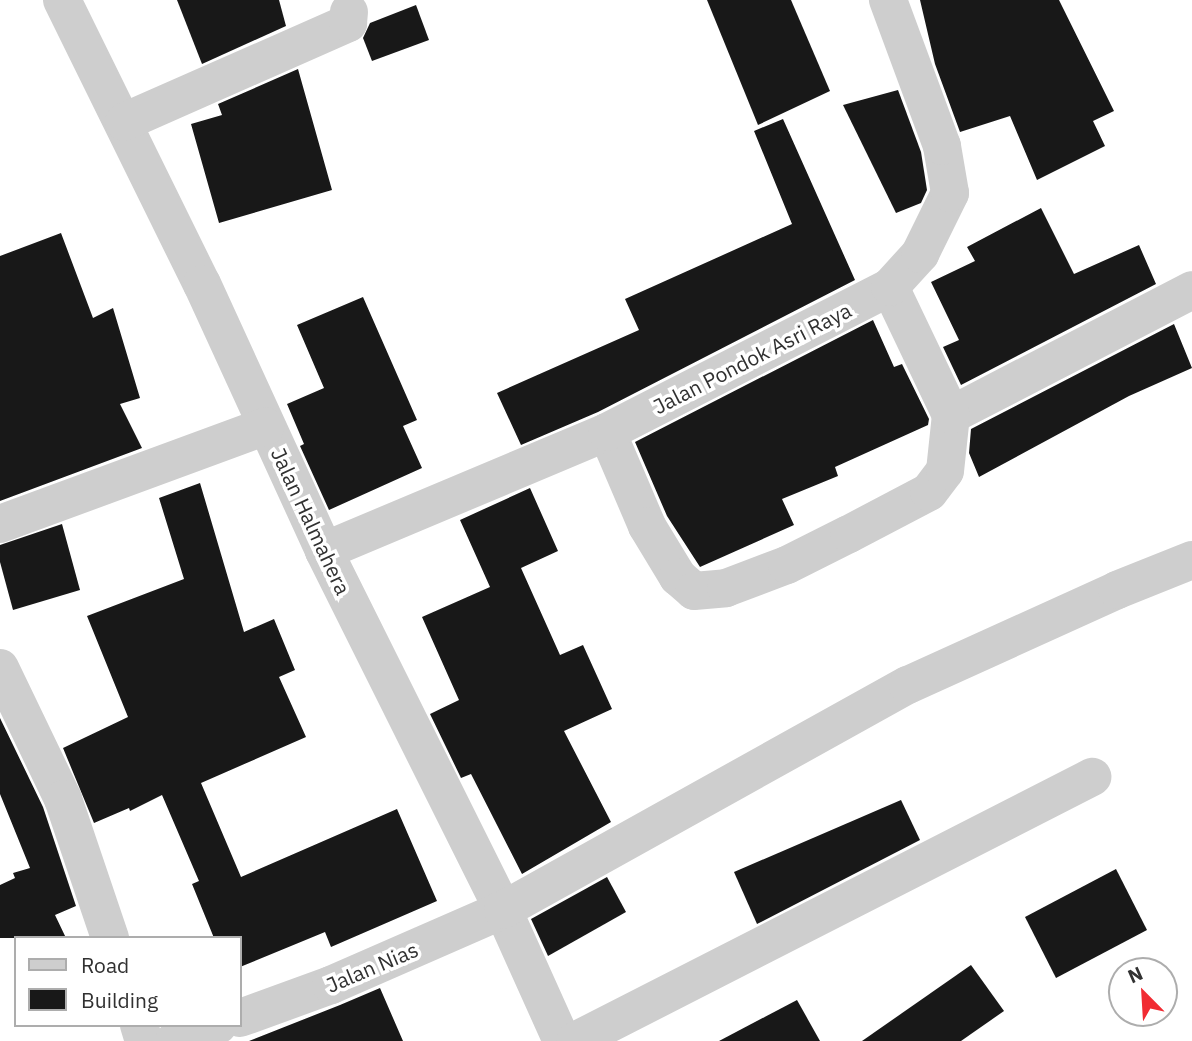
<!DOCTYPE html>
<style>
body{margin:0}
#map{position:relative;width:1192px;height:1041px;overflow:hidden;background:#fff;font-family:"IBM Plex Sans",sans-serif}
div>[style]{position:absolute}
[style*='--x']{left:calc(var(--x)*1px);top:calc(var(--y)*1px);width:calc(var(--w)*1px);rotate:calc(var(--a)*1deg)}
.building>*{inset:0;background:#181818}
.minor>*{height:38px;margin:-19px;padding:0 19px;transform-origin:19px;border-radius:19px;background:#cecece}
span{translate:-50% -50%;white-space:nowrap;text-align:center;line-height:1.15;-webkit-text-stroke:7px #fff;paint-order:stroke}
.street-label{font-size:21px;color:#313131}
.legend{position:absolute;left:14px;top:936px;width:228px;height:91px;box-sizing:border-box;background:#fff;border:2px solid #adadad;margin:0;padding:9px 12px;list-style:none;font-size:21px;color:#313131}
.legend li{display:flex;align-items:center;gap:14px;height:35px}
.legend b{width:35px;border:2px solid #adadad}
.north{position:absolute;left:1108px;top:957px;width:70px;height:70px;box-sizing:border-box;background:#fff;border:2px solid #adadad;border-radius:50%;rotate:336deg;font-size:19px;font-weight:700;line-height:28px;text-align:center;color:#313131}
.north::after{content:'';display:block;margin:auto;width:24px;height:32px;background:#f12b32;clip-path:polygon(50% 0,100% 100%,50% 72%,0 100%)}
</style>
<div id="map">
<div class="building">
<i style="clip-path:polygon(177px 0,279px 0,286px 26px,202px 64px)"></i>
<i style="clip-path:polygon(707px 0,791px 0,830px 91px,758px 125px)"></i>
<i style="clip-path:polygon(920px 0,1059px 0,1114px 111px,1093px 121px,1105px 146px,1037px 180px,1010px 116px,960px 132px,935px 64px)"></i>
<i style="clip-path:polygon(416px 5px,429px 40px,372px 61px,363px 38px,370px 23px)"></i>
<i style="clip-path:polygon(298px 69px,332px 190px,219px 223px,191px 124px,222px 115px,218px 104px)"></i>
<i style="clip-path:polygon(898px 90px,921px 152px,927px 190px,921px 203px,896px 213px,843px 105px)"></i>
<i style="clip-path:polygon(783px 119px,855px 280px,598px 412px,521px 445px,497px 393px,639px 330px,625px 299px,792px 224px,754px 131px)"></i>
<i style="clip-path:polygon(1041px 208px,1074px 274px,1139px 245px,1156px 284px,961px 385px,943px 347px,959px 340px,931px 282px,975px 261px,967px 247px)"></i>
<i style="clip-path:polygon(61px 233px,93px 318px,113px 308px,140px 398px,120px 404px,142px 448px,0 501px,0 256px)"></i>
<i style="clip-path:polygon(363px 297px,417px 420px,403px 426px,422px 468px,329px 510px,300px 446px,304px 444px,287px 404px,324px 388px,297px 325px)"></i>
<i style="clip-path:polygon(873px 320px,894px 367px,902px 364px,929px 419px,928px 425px,835px 467px,838px 476px,782px 499px,794px 525px,700px 567px,667px 516px,635px 442px)"></i>
<i style="clip-path:polygon(1174px 324px,1192px 368px,1129px 396px,979px 477px,969px 453px,971px 429px)"></i>
<i style="clip-path:polygon(200px 483px,244px 632px,274px 619px,295px 670px,279px 677px,306px 737px,201px 783px,241px 877px,397px 809px,437px 901px,331px 947px,325px 932px,240px 967px,240px 938px,214px 938px,192px 884px,199px 881px,162px 795px,130px 811px,129px 808px,94px 823px,63px 748px,128px 717px,87px 616px,184px 579px,159px 498px)"></i>
<i style="clip-path:polygon(530px 488px,558px 551px,521px 568px,560px 655px,583px 645px,612px 709px,564px 731px,611px 822px,522px 874px,471px 774px,461px 778px,430px 714px,459px 700px,422px 617px,490px 587px,460px 520px)"></i>
<i style="clip-path:polygon(62px 524px,80px 590px,13px 610px,0 562px,0 545px)"></i>
<i style="clip-path:polygon(0 718px,43px 807px,76px 906px,55px 915px,66px 938px,0 938px,0 885px,15px 878px,13px 873px,30px 868px,0 794px)"></i>
<i style="clip-path:polygon(901px 800px,920px 840px,757px 924px,734px 872px)"></i>
<i style="clip-path:polygon(1116px 869px,1147px 930px,1056px 978px,1025px 917px)"></i>
<i style="clip-path:polygon(607px 877px,626px 912px,548px 956px,531px 919px)"></i>
<i style="clip-path:polygon(971px 965px,1004px 1011px,961px 1041px,862px 1041px)"></i>
<i style="clip-path:polygon(380px 988px,403px 1041px,249px 1041px,340px 1005px)"></i>
<i style="clip-path:polygon(797px 1000px,820px 1041px,719px 1041px)"></i>
</div>
<div class="minor">
<i style="--x:62;--y:0;--w:317;--a:63.8"></i>
<i style="--x:202;--y:284;--w:294;--a:65.4"></i>
<i style="--x:324;--y:551;--w:401;--a:63.5"></i>
<i style="--x:503;--y:910;--w:144;--a:65.8"></i>
<i style="--x:124;--y:122;--w:245;--a:-23.8"></i>
<i style="--x:348;--y:23;--w:11;--a:-85"></i>
<i style="--x:951;--y:415;--w:271;--a:-27.4"></i>
<i style="--x:607;--y:432;--w:102;--a:66.9"></i>
<i style="--x:647;--y:526;--w:60;--a:58.7"></i>
<i style="--x:678;--y:577;--w:21;--a:41"></i>
<i style="--x:694;--y:591;--w:32;--a:-5"></i>
<i style="--x:726;--y:588;--w:65;--a:-20.7"></i>
<i style="--x:787;--y:565;--w:69;--a:-26.6"></i>
<i style="--x:849;--y:534;--w:90;--a:-27.7"></i>
<i style="--x:929;--y:492;--w:26;--a:-53"></i>
<i style="--x:945;--y:471;--w:56;--a:-83.9"></i>
<i style="--x:951;--y:415;--w:142;--a:-115.5"></i>
<i style="--x:0;--y:524;--w:283;--a:-20.2"></i>
<i style="--x:324;--y:551;--w:307;--a:-22.8"></i>
<i style="--x:607;--y:432;--w:318;--a:-27.1"></i>
<i style="--x:890;--y:287;--w:45;--a:-47.7"></i>
<i style="--x:920;--y:254;--w:68;--a:-63.8"></i>
<i style="--x:950;--y:193;--w:48;--a:-99.7"></i>
<i style="--x:942;--y:146;--w:156;--a:-110.3"></i>
<i style="--x:0;--y:668;--w:145;--a:64.3"></i>
<i style="--x:63;--y:799;--w:147;--a:71.3"></i>
<i style="--x:240;--y:1018;--w:97;--a:-19.9"></i>
<i style="--x:331;--y:985;--w:188;--a:-23.6"></i>
<i style="--x:503;--y:910;--w:463;--a:-29.1"></i>
<i style="--x:908;--y:685;--w:230;--a:-24.4"></i>
<i style="--x:1117;--y:590;--w:81;--a:-21.8"></i>
<i style="--x:139;--y:1025;--w:17;--a:73"></i>
<i style="--x:174;--y:1041;--w:47;--a:-20"></i>
<i style="--x:575;--y:1041;--w:581;--a:-27.05"></i>
</div>
<div class="street-label">
<span style="left:752px;top:358px;rotate:-27deg">Jalan Pondok Asri Raya</span>
<span style="left:311px;top:521px;rotate:65deg">Jalan Halmahera</span>
<span style="left:372px;top:967px;rotate:-23deg">Jalan Nias</span>
</div>
<ul class="legend">
<li><b style="height:9px;background:#cecece"></b>Road</li>
<li><b style="height:19px;background:#181818"></b>Building</li>
</ul>
<div class="north">N</div>
</div>
